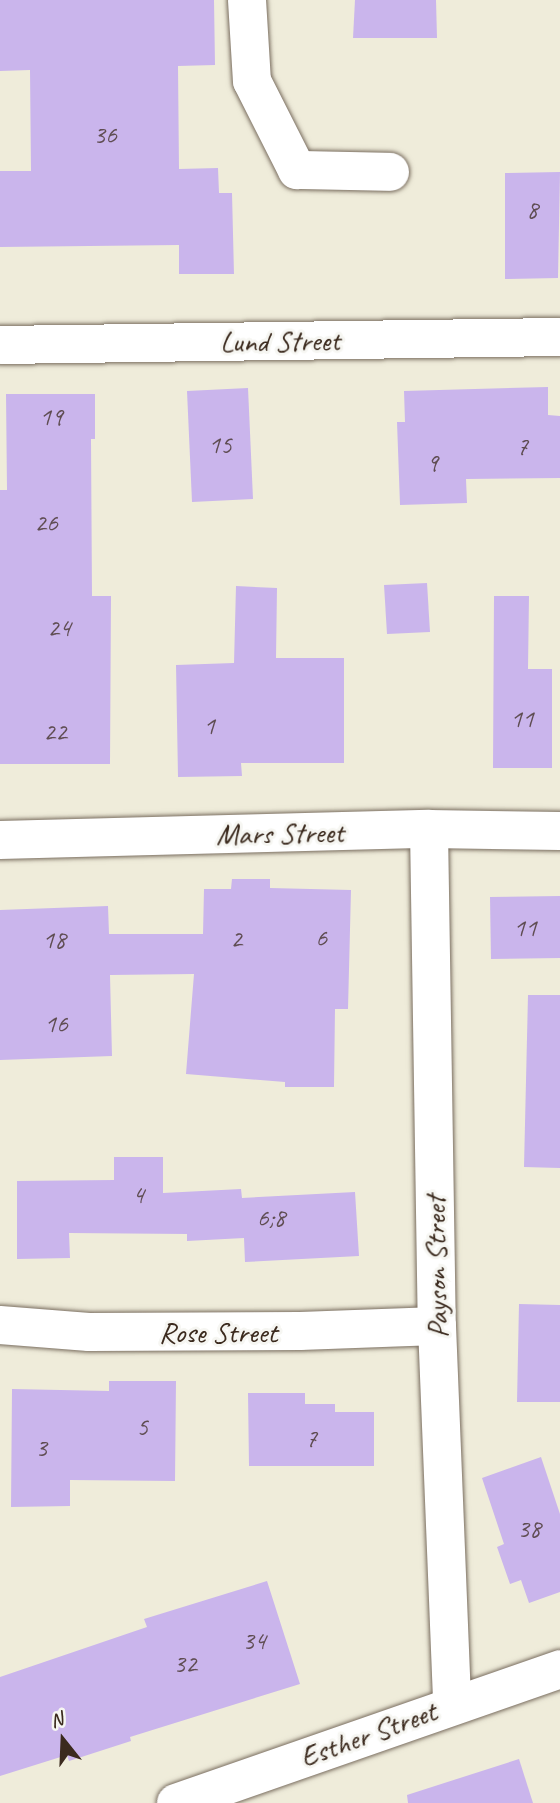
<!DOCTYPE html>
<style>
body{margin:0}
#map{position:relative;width:560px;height:1803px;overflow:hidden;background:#efecda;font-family:Caveat,sans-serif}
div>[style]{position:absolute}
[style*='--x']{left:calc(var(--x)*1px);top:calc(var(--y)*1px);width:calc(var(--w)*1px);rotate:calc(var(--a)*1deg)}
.building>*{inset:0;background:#cab5ec}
.roads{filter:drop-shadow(0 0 2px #7a6e60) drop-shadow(0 0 2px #7a6e60)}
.minor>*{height:38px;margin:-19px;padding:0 19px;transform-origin:19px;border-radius:19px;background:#fff}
span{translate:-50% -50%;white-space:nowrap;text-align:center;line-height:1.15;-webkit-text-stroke:6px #f6f6f2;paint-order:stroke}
.number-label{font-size:26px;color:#5f4d52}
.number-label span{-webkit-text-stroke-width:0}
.street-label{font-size:30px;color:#3b2a1e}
.north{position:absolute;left:28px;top:1705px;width:70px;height:70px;-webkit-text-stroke:5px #f6f6f2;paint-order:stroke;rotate:342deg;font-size:19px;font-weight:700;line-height:28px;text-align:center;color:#3b2a1e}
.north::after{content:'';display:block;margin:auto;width:24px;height:32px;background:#3b2a1e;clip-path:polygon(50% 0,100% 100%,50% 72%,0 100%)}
</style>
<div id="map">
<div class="building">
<i style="clip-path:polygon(0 0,214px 0,215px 65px,178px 66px,179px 169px,218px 168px,219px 193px,232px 193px,234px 274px,179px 274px,179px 245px,0 247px,0 171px,31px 171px,30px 70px,0 71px)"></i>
<i style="clip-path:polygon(355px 0,436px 0,437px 38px,353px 38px)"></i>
<i style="clip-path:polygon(560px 172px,558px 278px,505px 279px,505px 173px)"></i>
<i style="clip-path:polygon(548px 387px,548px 415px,560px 416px,560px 478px,466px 479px,467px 503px,400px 505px,397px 422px,405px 422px,404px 391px)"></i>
<i style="clip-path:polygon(248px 388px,253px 499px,192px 502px,187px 391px)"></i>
<i style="clip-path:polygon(6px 394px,95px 394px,95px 439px,91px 439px,92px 596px,111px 596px,110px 764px,0 764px,0 490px,7px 490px)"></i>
<i style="clip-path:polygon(427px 583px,430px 632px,387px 634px,384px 585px)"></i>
<i style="clip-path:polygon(236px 586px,277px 588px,276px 658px,344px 658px,344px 763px,241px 763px,242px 776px,178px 777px,176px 665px,234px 663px)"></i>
<i style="clip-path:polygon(494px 596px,529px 596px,528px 669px,552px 669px,552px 768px,493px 768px)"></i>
<i style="clip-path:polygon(232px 879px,270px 879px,270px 888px,351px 890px,348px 1009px,335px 1009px,334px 1087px,285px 1087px,285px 1082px,186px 1074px,194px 974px,110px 975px,112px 1056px,0 1060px,0 910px,108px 906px,109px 934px,203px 934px,204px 889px,231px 889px)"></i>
<i style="clip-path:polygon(560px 896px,560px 958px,491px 959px,490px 897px)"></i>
<i style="clip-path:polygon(528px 995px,560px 995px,560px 1168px,524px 1167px)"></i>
<i style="clip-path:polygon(114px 1157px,163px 1157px,163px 1193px,241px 1189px,242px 1198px,355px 1192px,359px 1256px,245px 1262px,244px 1238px,187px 1241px,187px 1234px,69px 1233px,70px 1258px,17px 1259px,17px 1181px,114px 1180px)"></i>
<i style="clip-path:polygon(519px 1304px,560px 1305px,560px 1402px,517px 1402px)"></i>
<i style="clip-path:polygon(109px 1381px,176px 1381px,175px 1481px,70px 1480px,70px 1506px,11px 1507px,12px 1389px,109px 1391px)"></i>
<i style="clip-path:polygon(248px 1393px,305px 1393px,305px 1404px,335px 1404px,335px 1412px,374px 1412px,374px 1466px,249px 1466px)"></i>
<i style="clip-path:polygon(541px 1457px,560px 1514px,560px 1592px,529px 1603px,521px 1580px,510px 1584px,497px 1547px,504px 1544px,482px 1478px)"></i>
<i style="clip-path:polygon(267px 1581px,300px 1684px,130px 1737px,131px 1741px,69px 1761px,67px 1755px,0 1776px,0 1677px,147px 1627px,144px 1619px)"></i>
<i style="clip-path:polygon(519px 1759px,533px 1803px,408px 1803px,407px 1795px)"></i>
</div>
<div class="roads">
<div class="minor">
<i style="--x:247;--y:0;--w:81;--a:86.5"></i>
<i style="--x:252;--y:81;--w:100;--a:63.2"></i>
<i style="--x:297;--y:170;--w:93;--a:1.2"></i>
<i style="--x:0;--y:345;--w:560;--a:-0.82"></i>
<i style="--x:429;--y:829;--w:497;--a:89.1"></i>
<i style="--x:437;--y:1326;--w:378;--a:87.7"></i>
<i style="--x:0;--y:840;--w:429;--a:-1.5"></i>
<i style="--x:429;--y:829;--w:131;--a:0.9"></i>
<i style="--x:0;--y:1325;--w:89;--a:4.5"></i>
<i style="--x:89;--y:1332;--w:211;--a:-0.3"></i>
<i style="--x:300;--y:1331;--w:137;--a:-2.1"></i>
<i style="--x:176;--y:1803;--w:407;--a:-19.2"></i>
</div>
</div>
<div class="number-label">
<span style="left:105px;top:135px">36</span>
<span style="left:532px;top:210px">8</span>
<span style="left:51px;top:417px">19</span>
<span style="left:220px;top:445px">15</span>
<span style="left:522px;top:447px">7</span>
<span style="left:432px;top:463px">9</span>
<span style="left:46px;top:523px">26</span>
<span style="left:59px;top:628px">24</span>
<span style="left:522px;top:719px">11</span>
<span style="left:209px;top:726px">1</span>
<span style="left:55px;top:732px">22</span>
<span style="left:525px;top:928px">11</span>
<span style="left:321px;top:938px">6</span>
<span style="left:236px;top:939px">2</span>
<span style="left:54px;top:940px">18</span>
<span style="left:56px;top:1024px">16</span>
<span style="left:138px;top:1195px">4</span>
<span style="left:271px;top:1218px">6;8</span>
<span style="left:142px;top:1427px">5</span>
<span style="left:311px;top:1439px">7</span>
<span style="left:41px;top:1448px">3</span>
<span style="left:529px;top:1529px">38</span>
<span style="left:254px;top:1641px">34</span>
<span style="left:185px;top:1664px">32</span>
</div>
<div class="street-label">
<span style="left:280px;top:341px;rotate:-1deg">Lund Street</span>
<span style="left:280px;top:833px;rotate:-1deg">Mars Street</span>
<span style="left:436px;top:1267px;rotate:-91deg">Payson Street</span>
<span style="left:218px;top:1332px">Rose Street</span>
<span style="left:368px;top:1734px;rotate:-20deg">Esther Street</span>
</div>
<div class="north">N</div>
</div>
